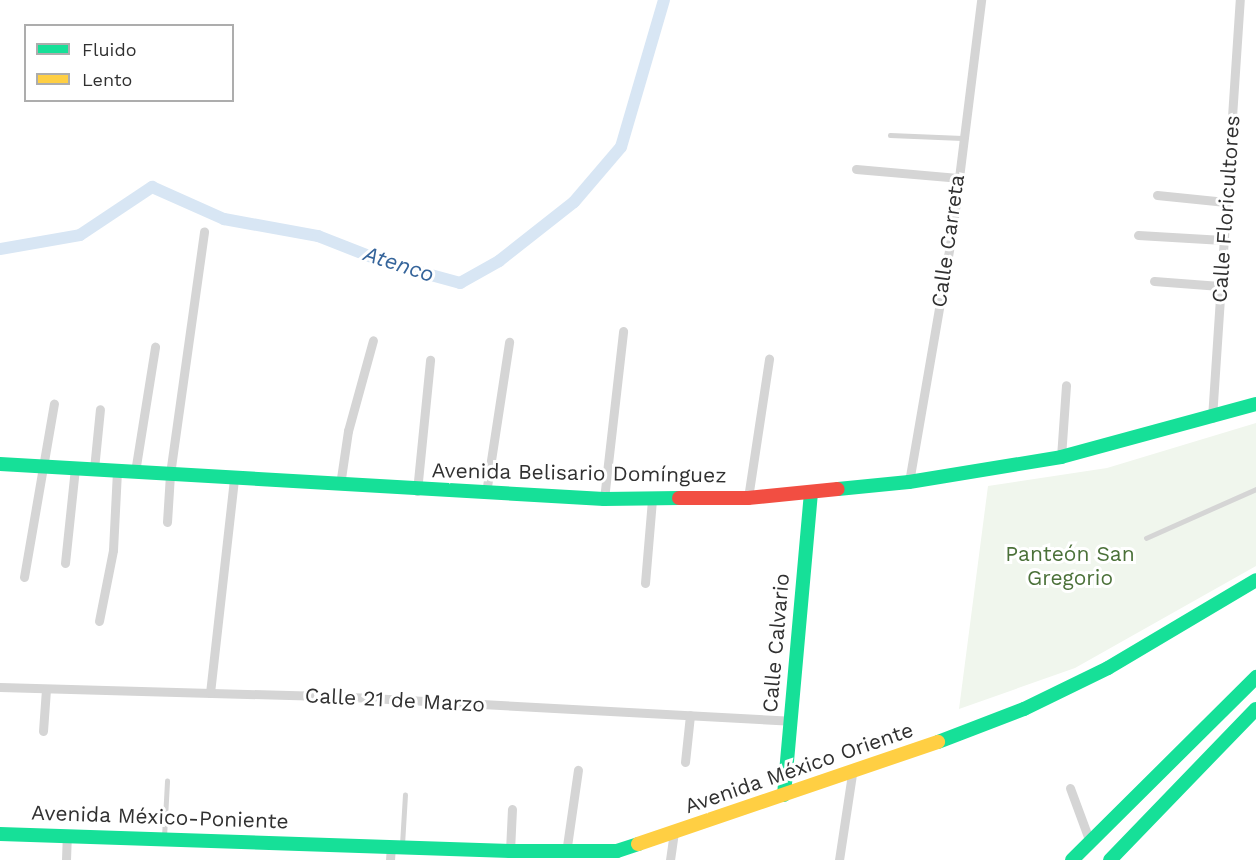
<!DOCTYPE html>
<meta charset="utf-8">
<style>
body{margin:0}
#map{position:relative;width:1256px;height:860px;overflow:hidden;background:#fff;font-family:"Work Sans",sans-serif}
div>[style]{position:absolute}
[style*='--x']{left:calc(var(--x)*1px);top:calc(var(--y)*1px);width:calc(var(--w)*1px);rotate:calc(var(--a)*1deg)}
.green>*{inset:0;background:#f0f6ed}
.canal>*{height:12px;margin:-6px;padding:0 6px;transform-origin:6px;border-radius:6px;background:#d8e6f4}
.lane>*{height:4.5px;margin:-2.25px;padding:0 2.25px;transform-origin:2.25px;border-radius:2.25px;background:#d5d5d5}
.street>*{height:9px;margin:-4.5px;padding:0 4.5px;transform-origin:4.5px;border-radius:4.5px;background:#d5d5d5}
.fast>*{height:14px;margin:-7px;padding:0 7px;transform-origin:7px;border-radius:7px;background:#16e098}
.slow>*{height:14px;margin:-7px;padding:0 7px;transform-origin:7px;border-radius:7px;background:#ffcf43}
.jam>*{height:14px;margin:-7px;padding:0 7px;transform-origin:7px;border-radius:7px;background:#f24e42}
span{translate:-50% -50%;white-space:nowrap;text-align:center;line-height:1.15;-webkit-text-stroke:6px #fff;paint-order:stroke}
.street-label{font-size:21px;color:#313131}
.park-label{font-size:21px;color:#4b7139}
.water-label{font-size:22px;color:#36659b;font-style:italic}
.legend{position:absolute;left:24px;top:24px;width:210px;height:78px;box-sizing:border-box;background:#fff;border:2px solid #adadad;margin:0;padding:8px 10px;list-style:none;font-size:18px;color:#313131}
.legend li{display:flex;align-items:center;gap:12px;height:30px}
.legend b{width:30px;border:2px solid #adadad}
</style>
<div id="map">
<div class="green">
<i style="clip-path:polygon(1256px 423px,1256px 566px,1075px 668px,959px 709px,988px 486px,1107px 468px)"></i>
</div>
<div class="canal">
<i style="--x:0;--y:249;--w:81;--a:-9.9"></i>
<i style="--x:80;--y:235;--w:87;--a:-33.7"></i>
<i style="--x:152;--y:187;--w:79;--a:24"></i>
<i style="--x:224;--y:219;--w:96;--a:10.3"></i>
<i style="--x:318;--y:236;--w:74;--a:21.4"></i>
<i style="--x:387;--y:263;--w:76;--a:15.3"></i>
<i style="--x:460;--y:283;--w:45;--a:-29.4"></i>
<i style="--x:499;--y:261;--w:95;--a:-38.2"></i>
<i style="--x:574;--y:202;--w:72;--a:-49.5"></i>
<i style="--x:621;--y:147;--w:153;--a:-73.7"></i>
</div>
<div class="lane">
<i style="--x:890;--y:135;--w:72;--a:2.4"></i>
<i style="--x:1146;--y:538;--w:120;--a:-24"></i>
<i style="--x:164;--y:837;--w:56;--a:-86.9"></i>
<i style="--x:402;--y:845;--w:50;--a:-86.6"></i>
</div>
<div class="street">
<i style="--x:856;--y:169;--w:102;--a:5"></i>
<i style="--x:1157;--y:195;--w:69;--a:5.8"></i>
<i style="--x:1138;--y:235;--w:85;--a:3.4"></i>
<i style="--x:1154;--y:281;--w:66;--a:4.3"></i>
<i style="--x:1212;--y:418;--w:419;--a:-86.2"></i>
<i style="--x:1061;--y:457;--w:72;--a:-86"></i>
<i style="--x:94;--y:469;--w:60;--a:-84.3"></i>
<i style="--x:135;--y:472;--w:127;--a:-80.9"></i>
<i style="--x:909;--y:482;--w:260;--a:-80.2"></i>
<i style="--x:953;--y:226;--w:228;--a:-82.9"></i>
<i style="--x:340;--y:485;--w:55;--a:-81.6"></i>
<i style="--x:348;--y:431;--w:94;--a:-74.6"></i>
<i style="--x:417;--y:491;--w:132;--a:-84.3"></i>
<i style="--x:486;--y:493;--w:153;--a:-81.3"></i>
<i style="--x:748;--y:498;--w:141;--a:-81.4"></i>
<i style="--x:604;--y:499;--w:169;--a:-83.5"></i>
<i style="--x:167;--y:522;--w:48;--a:-86.4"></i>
<i style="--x:170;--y:474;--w:245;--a:-82"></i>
<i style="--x:65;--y:563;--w:96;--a:-84"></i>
<i style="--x:24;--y:577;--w:176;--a:-80.2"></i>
<i style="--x:645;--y:583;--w:83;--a:-85.2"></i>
<i style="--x:99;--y:621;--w:72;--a:-78.8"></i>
<i style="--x:113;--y:550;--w:79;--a:-87.1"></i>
<i style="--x:0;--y:687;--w:351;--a:1.6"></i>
<i style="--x:351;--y:697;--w:440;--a:3.1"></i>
<i style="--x:210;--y:693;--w:216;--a:-83.6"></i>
<i style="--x:43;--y:731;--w:42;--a:-85.9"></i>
<i style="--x:685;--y:762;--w:47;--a:-83.9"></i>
<i style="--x:1070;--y:788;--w:58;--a:69.7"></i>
<i style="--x:510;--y:851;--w:42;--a:-87.3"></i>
<i style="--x:566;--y:853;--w:84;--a:-81.8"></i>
<i style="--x:66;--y:860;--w:26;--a:-88"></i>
<i style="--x:390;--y:860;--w:13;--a:-86"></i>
<i style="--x:670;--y:860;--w:27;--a:-82"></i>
<i style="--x:839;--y:860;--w:87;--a:-81.4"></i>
</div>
<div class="fast">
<i style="--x:0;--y:464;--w:605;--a:3.32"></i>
<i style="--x:604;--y:499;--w:75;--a:-0.8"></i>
<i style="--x:838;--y:489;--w:71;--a:-5.6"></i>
<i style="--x:909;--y:482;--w:154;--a:-9.3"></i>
<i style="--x:1061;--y:457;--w:202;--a:-15.2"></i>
<i style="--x:938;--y:742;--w:92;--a:-21"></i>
<i style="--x:1024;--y:709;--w:93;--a:-26"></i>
<i style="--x:1108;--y:668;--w:172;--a:-30.7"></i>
<i style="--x:784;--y:795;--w:302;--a:-84.9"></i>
<i style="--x:0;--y:834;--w:510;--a:1.91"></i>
<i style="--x:510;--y:851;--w:107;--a:0"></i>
<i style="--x:617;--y:851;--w:22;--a:-18"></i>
<i style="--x:1072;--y:860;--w:260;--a:-44.8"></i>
<i style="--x:1110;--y:860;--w:210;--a:-46"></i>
</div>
<div class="slow">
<i style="--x:638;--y:844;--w:317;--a:-18.8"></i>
</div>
<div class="jam">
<i style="--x:679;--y:498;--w:69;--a:0"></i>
<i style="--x:748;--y:498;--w:90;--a:-5.7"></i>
</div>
<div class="street-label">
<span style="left:1226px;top:209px;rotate:-86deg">Calle Floricultores</span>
<span style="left:948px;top:241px;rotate:-82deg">Calle Carreta</span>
<span style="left:579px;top:473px;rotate:1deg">Avenida Belisario Domínguez</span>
<span style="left:776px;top:643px;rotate:-85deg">Calle Calvario</span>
<span style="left:395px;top:700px;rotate:3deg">Calle 21 de Marzo</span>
<span style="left:799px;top:768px;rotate:-19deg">Avenida México Oriente</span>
<span style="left:160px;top:817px;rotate:2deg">Avenida México-Poniente</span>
</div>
<div class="park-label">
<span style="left:1070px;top:566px">Panteón San<br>Gregorio</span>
</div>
<div class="water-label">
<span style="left:399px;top:264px;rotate:18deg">Atenco</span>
</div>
<ul class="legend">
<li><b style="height:8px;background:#16e098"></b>Fluido</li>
<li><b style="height:8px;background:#ffcf43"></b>Lento</li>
</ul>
</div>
